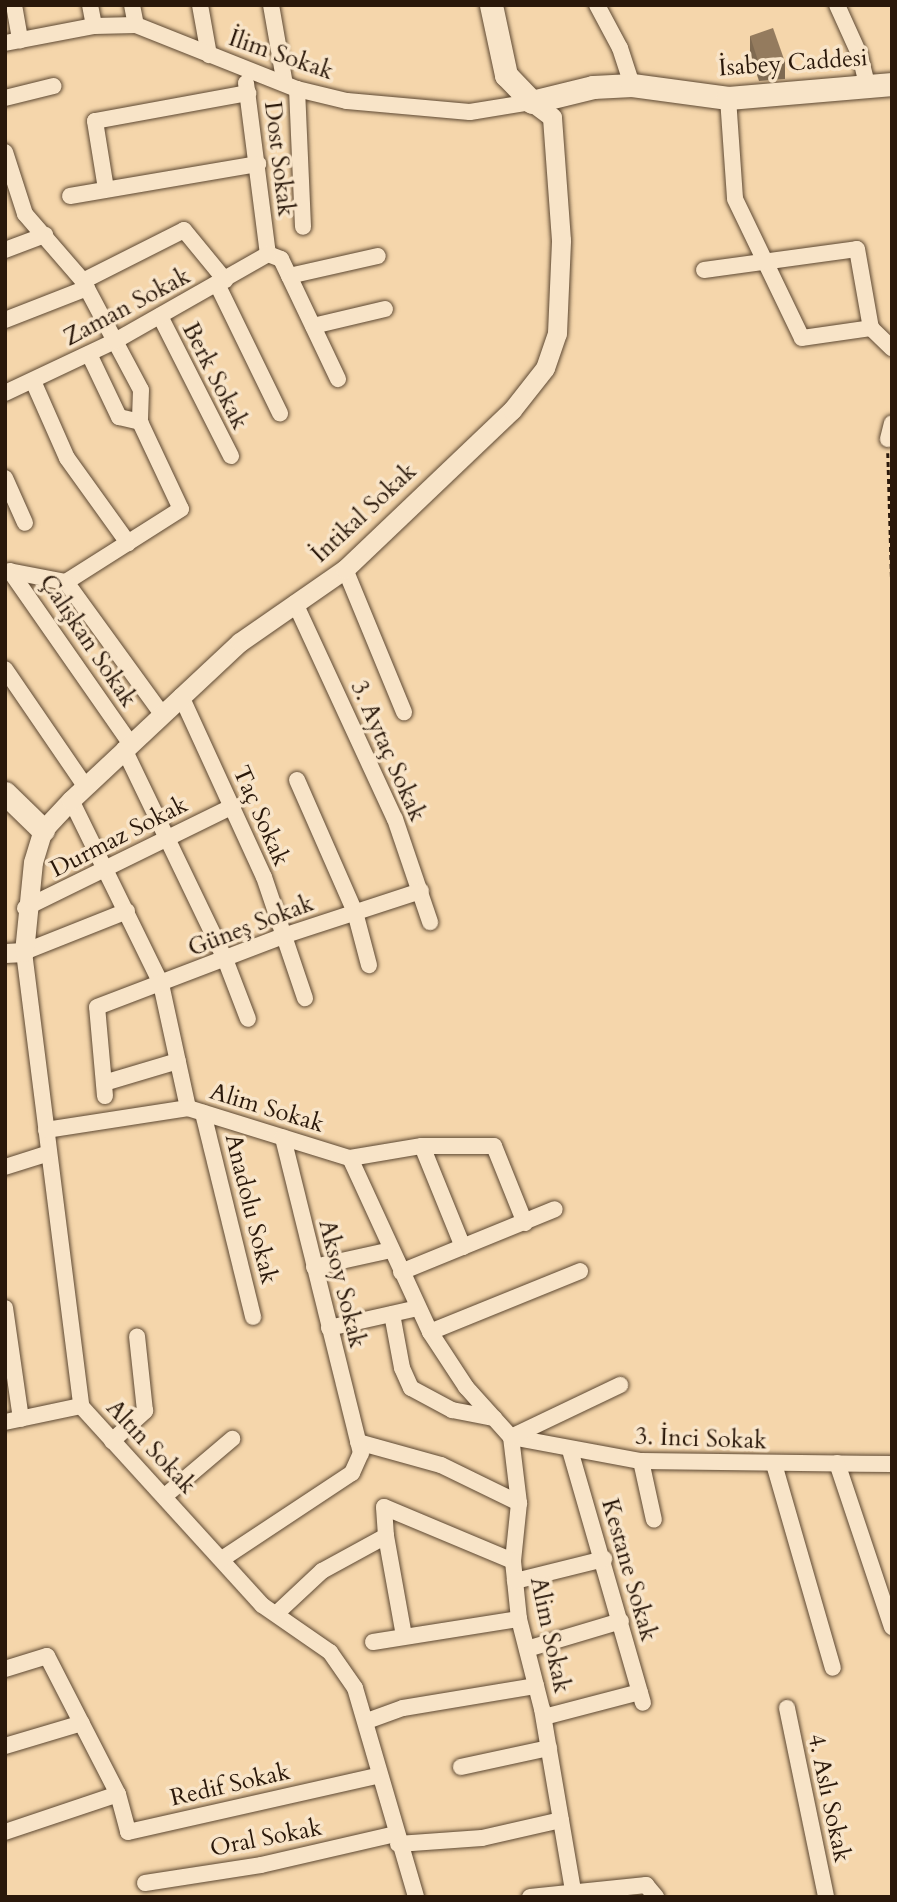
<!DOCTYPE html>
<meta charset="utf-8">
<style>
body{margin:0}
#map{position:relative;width:897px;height:1902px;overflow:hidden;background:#f5d6ab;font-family:Cardo,serif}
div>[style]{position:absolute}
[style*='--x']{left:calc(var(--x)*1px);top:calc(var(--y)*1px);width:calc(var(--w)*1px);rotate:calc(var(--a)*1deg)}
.path>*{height:2.5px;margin-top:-1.25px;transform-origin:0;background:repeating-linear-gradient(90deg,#2a180a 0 5px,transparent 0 8.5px)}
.roads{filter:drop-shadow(0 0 2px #5d4832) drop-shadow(0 0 2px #5d4832)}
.minor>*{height:16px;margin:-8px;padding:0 8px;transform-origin:8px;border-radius:8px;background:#f8e4c8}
.tertiary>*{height:19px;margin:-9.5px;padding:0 9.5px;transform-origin:9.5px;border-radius:9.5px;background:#f8e4c8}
.secondary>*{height:23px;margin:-11.5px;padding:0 11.5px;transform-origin:11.5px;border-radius:11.5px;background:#f8e4c8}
.wall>*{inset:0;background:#7f6a51}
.building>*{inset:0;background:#947b5e}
span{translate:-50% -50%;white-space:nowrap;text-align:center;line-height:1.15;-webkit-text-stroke:7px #f8e4c8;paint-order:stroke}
.street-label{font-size:24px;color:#2a180a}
.frame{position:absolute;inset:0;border:7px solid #2a180a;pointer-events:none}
</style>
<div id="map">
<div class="path">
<i style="--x:888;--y:453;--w:137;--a:88.3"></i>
</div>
<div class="roads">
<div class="minor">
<i style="--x:14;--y:5;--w:36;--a:80"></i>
<i style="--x:90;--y:5;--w:21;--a:79"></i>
<i style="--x:132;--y:5;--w:20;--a:79"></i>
<i style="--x:200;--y:5;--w:51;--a:79.8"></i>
<i style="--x:271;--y:5;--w:80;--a:80"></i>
<i style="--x:597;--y:5;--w:49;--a:61.9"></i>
<i style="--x:620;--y:48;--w:39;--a:72"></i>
<i style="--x:837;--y:5;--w:56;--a:65.7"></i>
<i style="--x:860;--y:56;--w:29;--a:76"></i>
<i style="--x:5;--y:43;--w:91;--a:-10.8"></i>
<i style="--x:94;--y:26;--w:42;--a:-1.4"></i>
<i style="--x:136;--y:25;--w:173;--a:21.7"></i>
<i style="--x:297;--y:89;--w:51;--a:13.5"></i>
<i style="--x:347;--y:101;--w:123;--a:5.1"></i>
<i style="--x:470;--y:112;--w:63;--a:-9.2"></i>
<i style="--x:246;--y:83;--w:172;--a:82.7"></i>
<i style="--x:297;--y:89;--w:138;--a:87.5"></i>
<i style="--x:5;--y:98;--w:50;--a:-13.8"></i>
<i style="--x:728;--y:98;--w:101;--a:86"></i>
<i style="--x:735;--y:199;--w:154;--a:64.3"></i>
<i style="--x:802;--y:338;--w:70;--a:-8.2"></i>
<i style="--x:5;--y:152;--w:65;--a:72.1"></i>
<i style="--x:25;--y:214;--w:89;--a:49.1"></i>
<i style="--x:83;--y:281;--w:123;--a:62"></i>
<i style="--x:141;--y:390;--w:32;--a:92"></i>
<i style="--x:140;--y:422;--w:96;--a:64.8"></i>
<i style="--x:181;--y:509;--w:136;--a:147.6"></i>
<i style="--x:106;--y:189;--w:69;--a:-99.2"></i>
<i style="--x:95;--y:121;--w:156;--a:-10.4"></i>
<i style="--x:70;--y:196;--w:191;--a:-9.7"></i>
<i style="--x:5;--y:250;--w:43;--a:-20.6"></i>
<i style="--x:268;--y:254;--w:14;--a:21"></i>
<i style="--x:281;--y:259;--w:133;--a:64.6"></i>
<i style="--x:704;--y:270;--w:154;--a:-7.8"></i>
<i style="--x:857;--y:249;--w:80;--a:80"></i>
<i style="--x:871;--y:328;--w:29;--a:44"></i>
<i style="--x:289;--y:276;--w:91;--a:-12.7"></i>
<i style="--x:83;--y:281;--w:113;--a:-26.8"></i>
<i style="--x:184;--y:230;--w:65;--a:50.6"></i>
<i style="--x:217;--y:284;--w:144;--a:64"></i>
<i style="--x:160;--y:316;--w:157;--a:63.1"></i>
<i style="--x:5;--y:320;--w:88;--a:-21.3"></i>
<i style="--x:313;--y:326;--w:74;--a:-13.3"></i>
<i style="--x:89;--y:354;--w:70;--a:64.5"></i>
<i style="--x:119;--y:417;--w:22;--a:13"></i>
<i style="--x:33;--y:381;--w:84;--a:66.2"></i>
<i style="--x:67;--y:458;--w:105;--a:54.3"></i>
<i style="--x:5;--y:393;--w:122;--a:-25.3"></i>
<i style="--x:115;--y:341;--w:176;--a:-29.6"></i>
<i style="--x:888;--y:439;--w:16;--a:-76"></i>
<i style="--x:5;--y:478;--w:49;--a:66"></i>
<i style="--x:345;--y:569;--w:155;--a:67.6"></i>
<i style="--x:10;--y:571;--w:210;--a:55.1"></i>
<i style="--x:14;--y:572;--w:53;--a:10.9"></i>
<i style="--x:66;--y:582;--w:163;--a:54"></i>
<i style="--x:295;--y:603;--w:238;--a:65.2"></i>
<i style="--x:395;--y:819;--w:109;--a:71.2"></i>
<i style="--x:5;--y:669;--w:142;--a:55.6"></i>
<i style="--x:181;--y:696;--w:199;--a:65.4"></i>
<i style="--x:264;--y:877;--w:128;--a:71.3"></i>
<i style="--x:124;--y:749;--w:233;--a:64.3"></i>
<i style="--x:225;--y:959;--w:64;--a:69"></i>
<i style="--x:297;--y:780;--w:144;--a:66.3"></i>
<i style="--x:355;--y:912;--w:55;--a:75.2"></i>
<i style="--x:71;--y:800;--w:205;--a:63.9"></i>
<i style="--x:161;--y:984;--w:127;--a:77.7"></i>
<i style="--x:25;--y:908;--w:232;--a:-26.1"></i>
<i style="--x:127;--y:911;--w:111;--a:158.3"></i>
<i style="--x:24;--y:952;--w:458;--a:82.8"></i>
<i style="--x:81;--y:1406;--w:269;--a:47.7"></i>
<i style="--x:262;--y:1605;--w:83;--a:34.7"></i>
<i style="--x:330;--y:1652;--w:44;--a:55.2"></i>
<i style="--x:355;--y:1688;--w:218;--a:73.7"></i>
<i style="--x:104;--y:1083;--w:77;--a:-16.6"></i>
<i style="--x:105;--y:1096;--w:89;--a:-95.1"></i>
<i style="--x:97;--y:1007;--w:202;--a:-20.9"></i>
<i style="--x:286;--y:935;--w:142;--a:-18.1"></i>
<i style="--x:203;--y:1113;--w:210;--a:76.2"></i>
<i style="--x:46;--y:1130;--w:144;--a:-8.8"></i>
<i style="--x:188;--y:1108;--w:170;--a:17.2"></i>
<i style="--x:350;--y:1158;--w:192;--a:65.3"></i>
<i style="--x:430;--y:1332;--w:66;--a:56.8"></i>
<i style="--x:466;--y:1387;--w:67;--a:48"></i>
<i style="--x:511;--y:1437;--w:66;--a:83.1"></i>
<i style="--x:519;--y:1503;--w:58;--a:95.9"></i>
<i style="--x:513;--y:1561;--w:58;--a:84.1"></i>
<i style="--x:519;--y:1619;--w:93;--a:75.7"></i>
<i style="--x:542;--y:1709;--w:184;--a:80.3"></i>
<i style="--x:422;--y:1146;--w:109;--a:67.9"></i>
<i style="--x:350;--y:1158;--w:73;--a:-9.5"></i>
<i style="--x:422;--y:1146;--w:72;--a:0"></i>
<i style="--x:494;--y:1146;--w:83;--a:68.1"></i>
<i style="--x:5;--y:1167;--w:46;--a:-17.7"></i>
<i style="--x:314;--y:1267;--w:79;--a:-12.4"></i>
<i style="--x:401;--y:1272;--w:166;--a:-22.2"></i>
<i style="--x:5;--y:1308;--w:112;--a:81.8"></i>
<i style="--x:392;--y:1314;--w:55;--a:79.5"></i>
<i style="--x:402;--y:1368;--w:22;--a:66"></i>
<i style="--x:411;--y:1388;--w:47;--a:28.2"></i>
<i style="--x:452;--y:1410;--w:43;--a:10.8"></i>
<i style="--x:329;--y:1328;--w:91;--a:-12.7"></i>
<i style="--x:430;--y:1332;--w:162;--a:-22.1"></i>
<i style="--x:5;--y:1422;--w:78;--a:-11.9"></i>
<i style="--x:511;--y:1437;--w:132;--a:10.5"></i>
<i style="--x:641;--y:1461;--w:251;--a:0.7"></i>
<i style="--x:511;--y:1437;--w:121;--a:-25.5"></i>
<i style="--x:112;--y:1441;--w:45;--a:-42.3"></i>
<i style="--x:145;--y:1411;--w:75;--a:-96.1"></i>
<i style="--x:358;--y:1442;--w:86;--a:15.5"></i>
<i style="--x:441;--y:1465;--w:87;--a:26"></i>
<i style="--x:570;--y:1450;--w:263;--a:73.9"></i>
<i style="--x:641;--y:1461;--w:60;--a:77.6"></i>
<i style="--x:837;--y:1463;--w:173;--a:71.5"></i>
<i style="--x:774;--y:1464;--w:212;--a:73.9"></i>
<i style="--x:166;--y:1495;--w:87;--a:-40.3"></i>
<i style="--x:386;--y:1536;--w:29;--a:-94"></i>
<i style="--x:384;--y:1507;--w:140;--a:22.7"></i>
<i style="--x:222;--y:1559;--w:156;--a:-33.5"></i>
<i style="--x:352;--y:1473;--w:22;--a:-66"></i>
<i style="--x:361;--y:1453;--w:325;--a:-103.9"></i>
<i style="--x:515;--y:1581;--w:92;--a:-13.9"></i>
<i style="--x:277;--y:1613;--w:62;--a:-43"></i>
<i style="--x:322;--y:1571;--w:73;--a:-28.7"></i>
<i style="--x:386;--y:1536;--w:102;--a:79.8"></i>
<i style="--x:373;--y:1642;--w:148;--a:-9"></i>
<i style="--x:527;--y:1649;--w:98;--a:-16.6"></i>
<i style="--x:5;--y:1669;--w:44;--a:-17.2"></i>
<i style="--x:47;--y:1656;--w:155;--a:62.8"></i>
<i style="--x:118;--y:1794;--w:39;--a:75"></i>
<i style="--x:128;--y:1832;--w:258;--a:-12.7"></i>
<i style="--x:787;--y:1708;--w:193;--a:78.3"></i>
<i style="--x:544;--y:1717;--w:99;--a:-14.6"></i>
<i style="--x:367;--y:1721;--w:38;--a:-20"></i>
<i style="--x:403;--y:1708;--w:135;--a:-9.4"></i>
<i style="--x:5;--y:1746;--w:80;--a:-16.6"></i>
<i style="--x:461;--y:1767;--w:90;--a:-12.2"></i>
<i style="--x:5;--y:1832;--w:119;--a:-18.6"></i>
<i style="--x:398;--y:1844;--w:84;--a:-4.1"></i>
<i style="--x:482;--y:1838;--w:81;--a:-12.8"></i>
<i style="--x:145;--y:1883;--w:117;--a:-8.8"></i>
<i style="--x:261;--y:1865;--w:138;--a:-13"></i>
<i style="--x:530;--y:1897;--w:117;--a:-5.9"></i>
<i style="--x:646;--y:1885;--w:16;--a:50"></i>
</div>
<div class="tertiary">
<i style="--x:5;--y:953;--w:19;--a:-3"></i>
<i style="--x:24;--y:952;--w:90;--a:-84.3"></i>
<i style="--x:33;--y:862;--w:34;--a:-73"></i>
<i style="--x:43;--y:830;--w:41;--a:-47"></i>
<i style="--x:71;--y:800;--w:231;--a:-43.1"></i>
<i style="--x:240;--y:642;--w:128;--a:-34.8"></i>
<i style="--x:345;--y:569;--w:231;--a:-43.6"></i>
<i style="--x:512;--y:410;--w:53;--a:-51.8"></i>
<i style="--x:545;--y:368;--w:37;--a:-71"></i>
<i style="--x:557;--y:333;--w:93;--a:-87.5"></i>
<i style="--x:561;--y:240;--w:123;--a:-94.2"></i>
<i style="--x:552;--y:117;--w:25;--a:-143"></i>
</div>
<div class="secondary">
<i style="--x:491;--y:5;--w:72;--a:77.9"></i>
<i style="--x:506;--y:75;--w:37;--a:46"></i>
<i style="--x:532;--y:102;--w:63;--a:-13.8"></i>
<i style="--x:593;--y:87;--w:39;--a:-3"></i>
<i style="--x:632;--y:85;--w:97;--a:7.7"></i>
<i style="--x:728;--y:98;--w:165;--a:-4.9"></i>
<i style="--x:5;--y:793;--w:53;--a:44.2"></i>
</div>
</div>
<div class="wall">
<i style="clip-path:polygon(750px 36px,785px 62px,785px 79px,759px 81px,750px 53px)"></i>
</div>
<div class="building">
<i style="clip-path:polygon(773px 28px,785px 62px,759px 64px,750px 36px)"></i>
</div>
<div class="street-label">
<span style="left:281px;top:55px;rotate:19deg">İlim Sokak</span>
<span style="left:793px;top:63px;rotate:-4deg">İsabey Caddesi</span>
<span style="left:279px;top:159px;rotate:83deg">Dost Sokak</span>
<span style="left:127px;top:307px;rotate:-28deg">Zaman Sokak</span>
<span style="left:215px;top:376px;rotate:63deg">Berk Sokak</span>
<span style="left:364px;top:513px;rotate:-43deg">İntikal Sokak</span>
<span style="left:88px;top:641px;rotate:56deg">Çalışkan Sokak</span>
<span style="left:388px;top:751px;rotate:66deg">3. Aytaç Sokak</span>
<span style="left:261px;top:816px;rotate:66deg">Taç Sokak</span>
<span style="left:119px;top:837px;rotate:-27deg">Durmaz Sokak</span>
<span style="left:251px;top:926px;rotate:-21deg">Güneş Sokak</span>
<span style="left:267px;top:1108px;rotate:17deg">Alim Sokak</span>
<span style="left:251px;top:1209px;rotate:76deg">Anadolu Sokak</span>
<span style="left:342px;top:1284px;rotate:76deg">Aksoy Sokak</span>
<span style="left:701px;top:1439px;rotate:2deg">3. İnci Sokak</span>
<span style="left:151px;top:1447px;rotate:47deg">Altın Sokak</span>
<span style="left:629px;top:1570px;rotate:74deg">Kestane Sokak</span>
<span style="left:550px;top:1635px;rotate:78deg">Alim Sokak</span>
<span style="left:230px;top:1785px;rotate:-13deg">Redif Sokak</span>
<span style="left:829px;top:1798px;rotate:78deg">4. Aslı Sokak</span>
<span style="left:266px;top:1838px;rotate:-11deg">Oral Sokak</span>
</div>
<div class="frame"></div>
</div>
